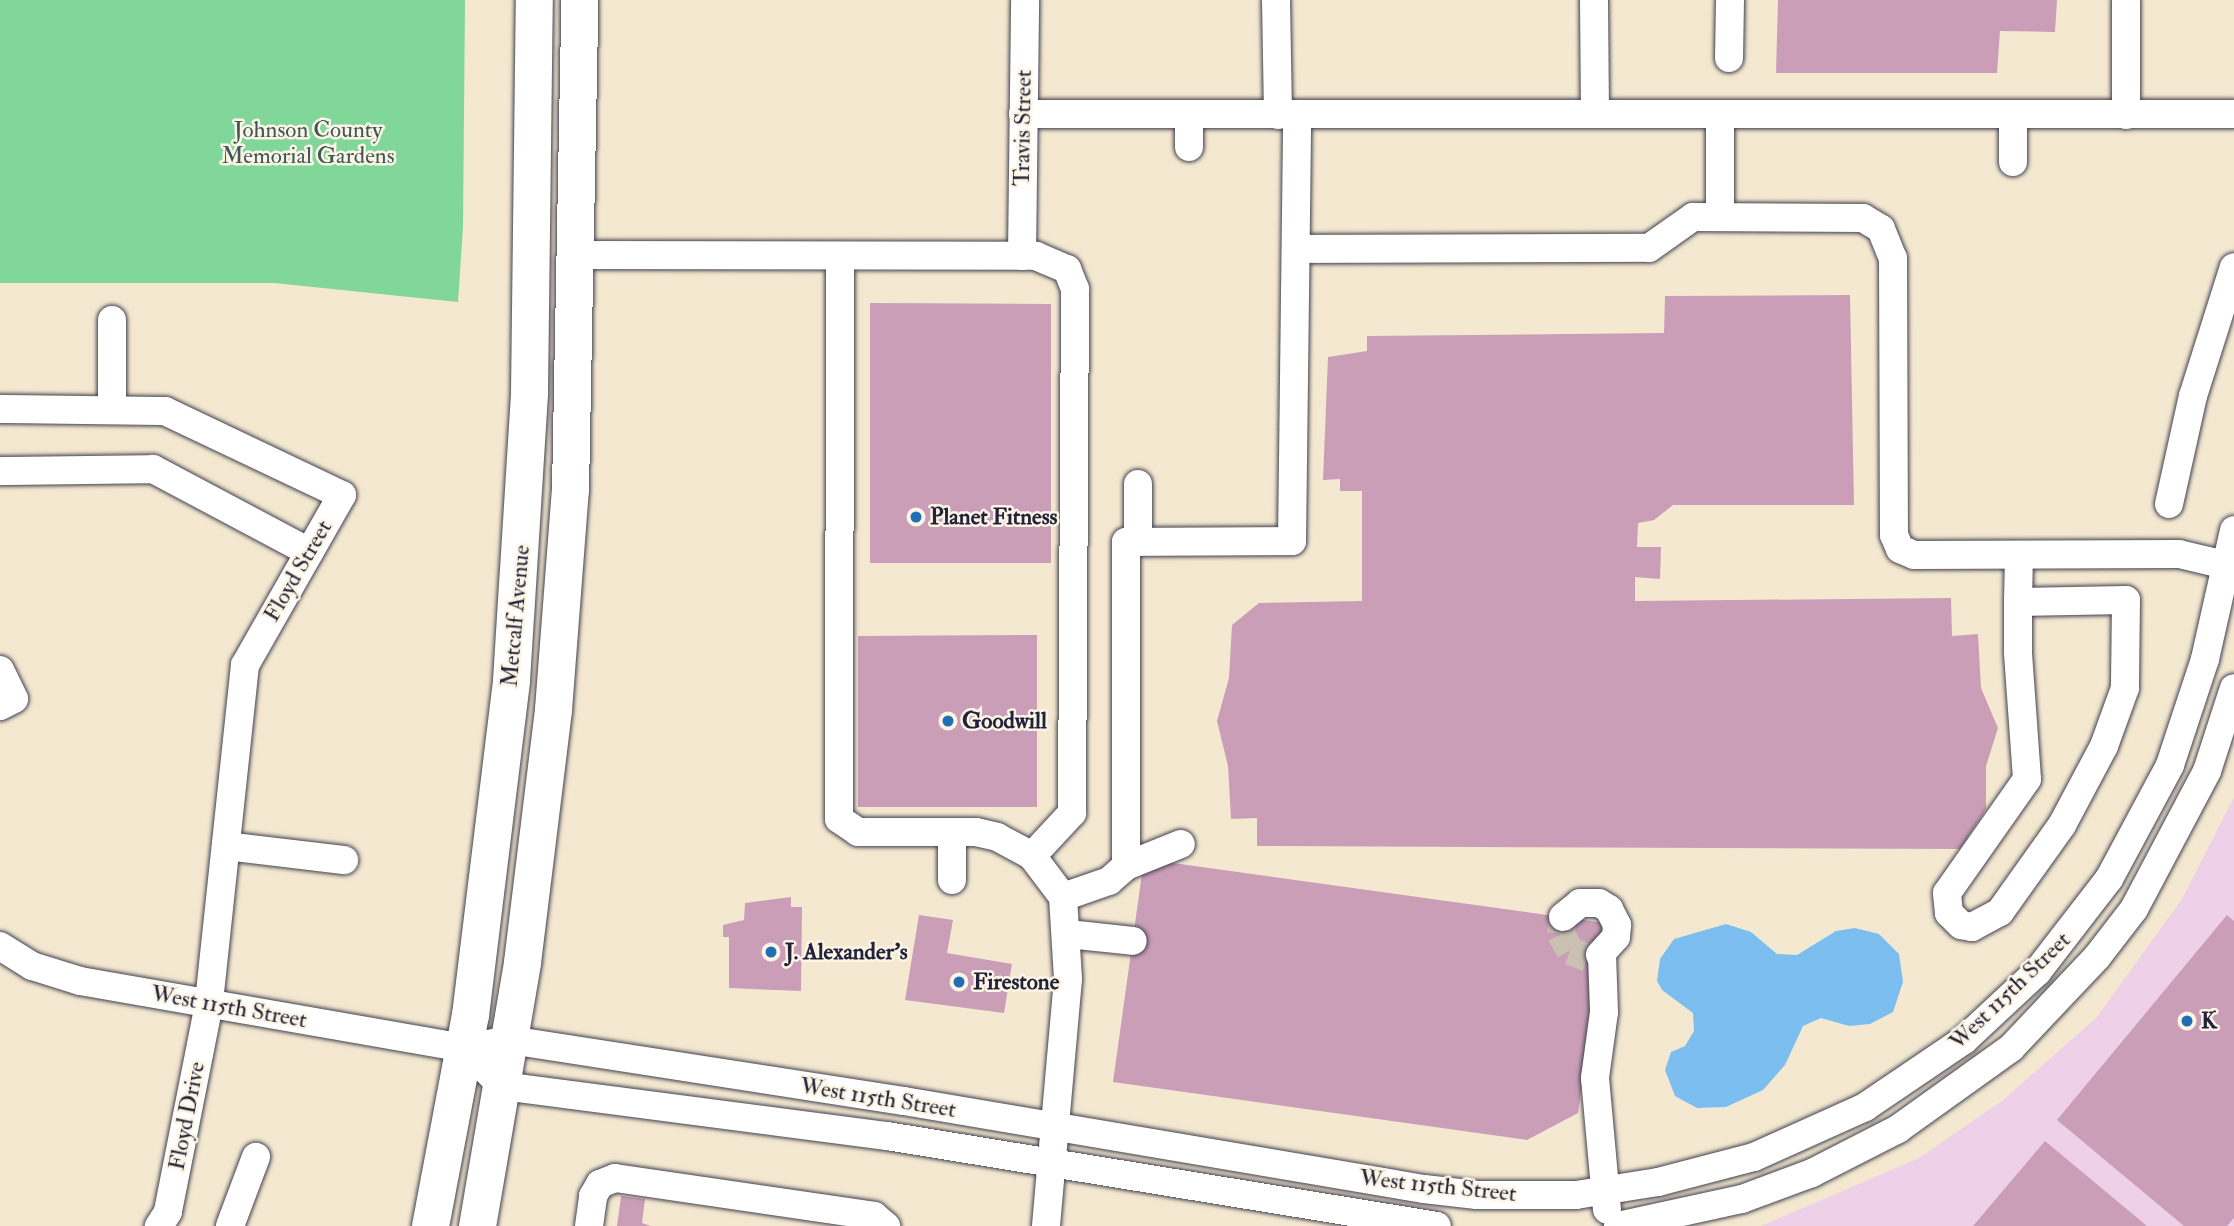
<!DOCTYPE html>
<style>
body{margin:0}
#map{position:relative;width:2234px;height:1226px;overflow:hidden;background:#f4e9d0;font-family:"IM FELL Double Pica",serif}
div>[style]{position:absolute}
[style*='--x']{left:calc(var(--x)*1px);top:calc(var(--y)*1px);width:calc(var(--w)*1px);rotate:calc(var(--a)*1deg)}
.built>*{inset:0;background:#eed0e8}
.green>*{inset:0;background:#81d69a}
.water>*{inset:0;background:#7dbef1}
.building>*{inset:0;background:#ca9eb7}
.minor-tunnel>*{height:28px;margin-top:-14px;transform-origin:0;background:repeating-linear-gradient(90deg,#cac1b2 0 28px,transparent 0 42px)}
.roads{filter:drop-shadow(0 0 2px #424051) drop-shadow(0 0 2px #424051)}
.minor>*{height:28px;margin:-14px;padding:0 14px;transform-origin:14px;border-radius:14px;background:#fff}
.major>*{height:37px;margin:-18.5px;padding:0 18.5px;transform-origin:18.5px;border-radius:18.5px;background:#fff}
.dots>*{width:19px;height:19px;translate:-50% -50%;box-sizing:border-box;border:4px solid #fcf5e5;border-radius:50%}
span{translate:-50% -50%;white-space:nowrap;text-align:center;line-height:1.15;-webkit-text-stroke:5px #fcf5e5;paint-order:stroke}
.street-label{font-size:23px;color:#22223b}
.park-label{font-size:23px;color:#3e5858}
.poi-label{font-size:23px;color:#22223b;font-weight:700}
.left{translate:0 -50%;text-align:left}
</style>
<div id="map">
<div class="built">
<i style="clip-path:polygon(2234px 797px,2234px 1226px,1761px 1226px,1919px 1158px,2002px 1101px,2097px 1017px,2182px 899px)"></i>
</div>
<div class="green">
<i style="clip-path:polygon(0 0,465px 0,463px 227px,458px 302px,274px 283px,0 283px)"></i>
</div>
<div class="water">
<i style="clip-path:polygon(1726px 924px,1751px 932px,1777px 954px,1797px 955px,1836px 931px,1855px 928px,1879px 934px,1899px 954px,1903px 982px,1893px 1012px,1870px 1024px,1849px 1026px,1821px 1018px,1803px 1026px,1785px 1065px,1763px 1090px,1726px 1107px,1697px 1108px,1675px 1096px,1665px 1070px,1671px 1052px,1685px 1046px,1694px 1031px,1693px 1013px,1662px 990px,1657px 981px,1660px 959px,1674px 939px)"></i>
</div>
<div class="building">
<i style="clip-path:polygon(1778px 0,2057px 0,2055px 32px,2000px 31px,1997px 73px,1776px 73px)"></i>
<i style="clip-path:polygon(1850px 295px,1854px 505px,1673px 505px,1654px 520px,1638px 523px,1637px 547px,1661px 547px,1660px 579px,1635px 577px,1635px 601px,1951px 598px,1952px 636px,1978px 634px,1981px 688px,1998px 728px,1986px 766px,1986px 809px,1960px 849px,1257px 846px,1257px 818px,1231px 819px,1228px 766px,1217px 721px,1229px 678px,1232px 625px,1259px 603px,1362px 601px,1362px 491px,1340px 491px,1340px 479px,1323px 480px,1328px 357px,1367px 351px,1367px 336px,1664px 333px,1665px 296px)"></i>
<i style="clip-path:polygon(870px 303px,1051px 304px,1051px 563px,870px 563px)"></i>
<i style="clip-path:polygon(1037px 635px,1037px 807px,858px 807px,858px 636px)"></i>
<i style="clip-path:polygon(1144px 859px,1605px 923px,1578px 1113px,1527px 1140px,1113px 1082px)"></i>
<i style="clip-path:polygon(791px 897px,791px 907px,802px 907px,801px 991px,729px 988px,729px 937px,723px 937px,723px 925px,744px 920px,745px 903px)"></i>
<i style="clip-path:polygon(919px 915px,953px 920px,947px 953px,1012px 964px,1004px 1013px,905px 1000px)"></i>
<i style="clip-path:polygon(2227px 915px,2234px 921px,2234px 1218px,2227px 1226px,2184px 1226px,2057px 1120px)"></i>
<i style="clip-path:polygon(2045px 1141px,2147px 1226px,1973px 1226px)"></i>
<i style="clip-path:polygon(621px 1196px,645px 1199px,642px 1223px,651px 1226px,617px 1226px)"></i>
</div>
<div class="minor-tunnel">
<i style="--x:1563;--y:917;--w:17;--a:97"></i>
<i style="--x:1561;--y:934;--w:19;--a:62"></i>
<i style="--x:1570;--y:951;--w:19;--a:21"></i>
<i style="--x:1588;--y:958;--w:12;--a:-14"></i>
</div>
<div class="roads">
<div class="minor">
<i style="--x:1276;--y:0;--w:115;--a:89"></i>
<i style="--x:1594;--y:0;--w:114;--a:89.5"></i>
<i style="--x:2126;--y:0;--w:115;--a:90"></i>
<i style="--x:1729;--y:58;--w:58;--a:-89"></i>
<i style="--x:1023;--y:114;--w:1211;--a:0"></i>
<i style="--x:1189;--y:114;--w:33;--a:90"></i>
<i style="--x:1720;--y:115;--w:101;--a:90"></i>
<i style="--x:2013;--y:162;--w:46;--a:-90"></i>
<i style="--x:1297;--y:249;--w:352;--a:-0.2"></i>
<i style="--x:1649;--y:248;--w:54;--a:-35.2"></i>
<i style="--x:1693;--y:217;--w:170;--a:0.3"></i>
<i style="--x:1863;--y:218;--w:21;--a:31"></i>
<i style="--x:1881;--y:229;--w:31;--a:68"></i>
<i style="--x:1893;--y:258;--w:277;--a:89.8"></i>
<i style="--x:1894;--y:535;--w:15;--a:67"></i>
<i style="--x:1900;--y:549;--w:15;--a:23"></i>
<i style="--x:1914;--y:555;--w:265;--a:-0.2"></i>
<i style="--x:2179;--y:554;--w:57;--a:13.3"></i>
<i style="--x:576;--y:255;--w:460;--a:0.1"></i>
<i style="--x:1036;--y:256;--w:34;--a:23"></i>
<i style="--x:1067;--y:269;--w:22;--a:68"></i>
<i style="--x:1075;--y:289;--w:524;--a:90.33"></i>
<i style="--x:1072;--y:813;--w:59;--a:132.9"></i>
<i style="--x:1022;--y:256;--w:256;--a:-89.3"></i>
<i style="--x:840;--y:257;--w:562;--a:90.1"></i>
<i style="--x:839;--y:819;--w:23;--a:34"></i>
<i style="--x:858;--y:832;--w:118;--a:0"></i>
<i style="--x:976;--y:832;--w:22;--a:13"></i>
<i style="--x:997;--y:837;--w:40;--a:28"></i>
<i style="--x:1032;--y:856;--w:51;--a:52.9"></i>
<i style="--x:1063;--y:897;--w:82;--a:86.5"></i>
<i style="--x:1068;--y:979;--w:248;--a:95.1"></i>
<i style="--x:112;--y:320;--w:90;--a:90"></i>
<i style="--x:0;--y:409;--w:165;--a:0.7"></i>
<i style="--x:165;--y:411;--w:196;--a:25.4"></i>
<i style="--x:342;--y:495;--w:196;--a:119.7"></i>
<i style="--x:245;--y:665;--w:341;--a:96.1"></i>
<i style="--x:209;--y:1004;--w:212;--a:101.2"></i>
<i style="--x:168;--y:1212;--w:17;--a:123"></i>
<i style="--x:0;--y:471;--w:153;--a:-0.7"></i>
<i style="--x:153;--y:469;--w:177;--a:28"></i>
<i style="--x:2169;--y:504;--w:111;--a:-77.5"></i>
<i style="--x:2193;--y:396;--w:135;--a:-72.4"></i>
<i style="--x:1138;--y:542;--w:58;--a:-90"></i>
<i style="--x:2018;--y:602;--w:108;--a:-1.1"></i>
<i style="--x:2126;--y:600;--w:88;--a:90.7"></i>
<i style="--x:2125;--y:688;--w:62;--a:109.9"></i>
<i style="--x:2104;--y:746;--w:89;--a:118"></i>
<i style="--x:2062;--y:825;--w:107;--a:125.5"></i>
<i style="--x:2000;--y:912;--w:32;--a:152"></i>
<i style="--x:1972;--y:927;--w:11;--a:-170"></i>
<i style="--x:1961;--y:925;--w:17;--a:-135"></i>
<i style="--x:1949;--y:913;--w:20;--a:-96"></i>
<i style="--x:1947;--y:893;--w:139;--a:-54.9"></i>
<i style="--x:2027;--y:779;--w:127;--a:-94.1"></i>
<i style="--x:2018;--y:652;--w:50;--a:-90"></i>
<i style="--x:2018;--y:602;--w:47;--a:-88.8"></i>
<i style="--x:0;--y:670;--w:32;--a:64"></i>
<i style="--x:14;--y:699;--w:16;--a:153"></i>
<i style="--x:952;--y:832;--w:48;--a:90"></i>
<i style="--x:226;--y:846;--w:119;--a:6.8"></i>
<i style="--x:1126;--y:866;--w:59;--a:-21.8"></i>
<i style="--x:1063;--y:897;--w:49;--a:-19.2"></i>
<i style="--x:1109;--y:881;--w:23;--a:-41"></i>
<i style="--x:1126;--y:866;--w:324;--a:-90"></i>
<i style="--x:1126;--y:542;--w:166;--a:-0.3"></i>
<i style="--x:1292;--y:541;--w:426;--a:-89.3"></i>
<i style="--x:1563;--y:917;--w:22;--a:-39"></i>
<i style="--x:1580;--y:903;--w:19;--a:0"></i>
<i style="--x:1599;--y:903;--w:12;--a:31"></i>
<i style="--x:1609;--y:909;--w:18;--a:63"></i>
<i style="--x:1617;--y:925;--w:12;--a:95"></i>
<i style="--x:1616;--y:937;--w:24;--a:132"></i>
<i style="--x:1068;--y:934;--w:65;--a:6.1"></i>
<i style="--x:0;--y:946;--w:38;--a:32"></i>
<i style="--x:32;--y:966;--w:50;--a:17.4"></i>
<i style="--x:80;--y:981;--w:390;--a:9.9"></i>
<i style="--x:464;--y:1048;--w:47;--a:-9.9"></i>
<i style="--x:510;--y:1040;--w:399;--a:8.8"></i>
<i style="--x:904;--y:1101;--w:527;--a:9.61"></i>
<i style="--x:1424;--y:1189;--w:53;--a:6.5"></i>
<i style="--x:1477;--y:1195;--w:99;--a:0"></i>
<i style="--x:1576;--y:1195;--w:83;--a:-9"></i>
<i style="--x:1658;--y:1182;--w:99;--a:-14.6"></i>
<i style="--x:1754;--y:1157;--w:122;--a:-24.2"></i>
<i style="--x:1865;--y:1107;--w:120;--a:-34.1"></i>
<i style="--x:1964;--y:1040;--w:100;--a:-43"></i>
<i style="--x:2037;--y:972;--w:118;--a:-52.3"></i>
<i style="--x:2109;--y:879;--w:129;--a:-61.8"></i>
<i style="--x:2170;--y:765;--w:112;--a:-71.7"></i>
<i style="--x:2205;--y:659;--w:132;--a:-77.3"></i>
<i style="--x:1602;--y:954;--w:58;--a:88"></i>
<i style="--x:1604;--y:1012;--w:67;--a:97.8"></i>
<i style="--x:1595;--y:1078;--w:132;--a:84.8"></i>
<i style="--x:464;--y:1048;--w:54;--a:45"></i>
<i style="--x:502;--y:1086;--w:388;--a:7.4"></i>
<i style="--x:887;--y:1136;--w:557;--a:9.29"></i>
<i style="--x:230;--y:1226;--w:74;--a:-69.4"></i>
<i style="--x:589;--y:1226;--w:30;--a:-82"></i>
<i style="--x:593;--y:1196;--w:14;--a:-60"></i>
<i style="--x:600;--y:1184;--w:16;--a:-22"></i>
<i style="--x:615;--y:1178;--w:262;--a:8.3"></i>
<i style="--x:874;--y:1216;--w:16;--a:40"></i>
<i style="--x:1618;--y:1226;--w:127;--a:-12.3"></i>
<i style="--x:1742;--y:1199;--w:75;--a:-20.4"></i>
<i style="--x:1812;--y:1173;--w:97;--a:-27.1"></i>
<i style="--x:1898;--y:1129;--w:139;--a:-35.6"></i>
<i style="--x:2011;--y:1048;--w:125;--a:-46.6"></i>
<i style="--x:2097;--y:957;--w:61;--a:-52.4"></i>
<i style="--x:2134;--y:909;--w:156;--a:-62.1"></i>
<i style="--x:2207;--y:771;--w:87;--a:-72"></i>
</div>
<div class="major">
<i style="--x:430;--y:1226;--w:215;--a:-79.3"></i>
<i style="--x:470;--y:1015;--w:337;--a:-83"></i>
<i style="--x:511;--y:680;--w:288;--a:-86.4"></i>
<i style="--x:529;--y:393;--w:393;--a:-89.3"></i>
<i style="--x:477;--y:1226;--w:268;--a:-80.3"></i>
<i style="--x:522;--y:962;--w:255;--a:-83"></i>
<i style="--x:553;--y:709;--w:220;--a:-85.6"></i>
<i style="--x:570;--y:490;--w:490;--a:-88.9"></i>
</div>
</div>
<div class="dots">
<i style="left:916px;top:517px;background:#1f6fb2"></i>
<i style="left:948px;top:721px;background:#1f6fb2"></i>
<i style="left:771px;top:952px;background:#1f6fb2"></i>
<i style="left:959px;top:982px;background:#1f6fb2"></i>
<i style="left:2187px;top:1021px;background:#1f6fb2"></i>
</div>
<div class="street-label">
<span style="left:1023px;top:128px;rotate:-89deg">Travis Street</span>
<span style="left:298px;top:571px;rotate:-60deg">Floyd Street</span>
<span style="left:516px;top:616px;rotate:-85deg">Metcalf Avenue</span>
<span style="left:2010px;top:991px;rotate:-44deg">West 115th Street</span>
<span style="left:229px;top:1007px;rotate:10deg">West 115th Street</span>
<span style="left:878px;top:1098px;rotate:9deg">West 115th Street</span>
<span style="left:187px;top:1116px;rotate:-79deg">Floyd Drive</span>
<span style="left:1438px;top:1186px;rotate:6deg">West 115th Street</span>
</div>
<div class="park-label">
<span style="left:308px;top:143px">Johnson County<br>Memorial Gardens</span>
</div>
<div class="poi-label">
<span class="left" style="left:930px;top:517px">Planet Fitness</span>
<span class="left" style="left:962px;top:721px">Goodwill</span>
<span class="left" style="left:785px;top:952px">J. Alexander's</span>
<span class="left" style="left:973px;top:982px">Firestone</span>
<span class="left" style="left:2201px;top:1021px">K</span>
</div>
</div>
